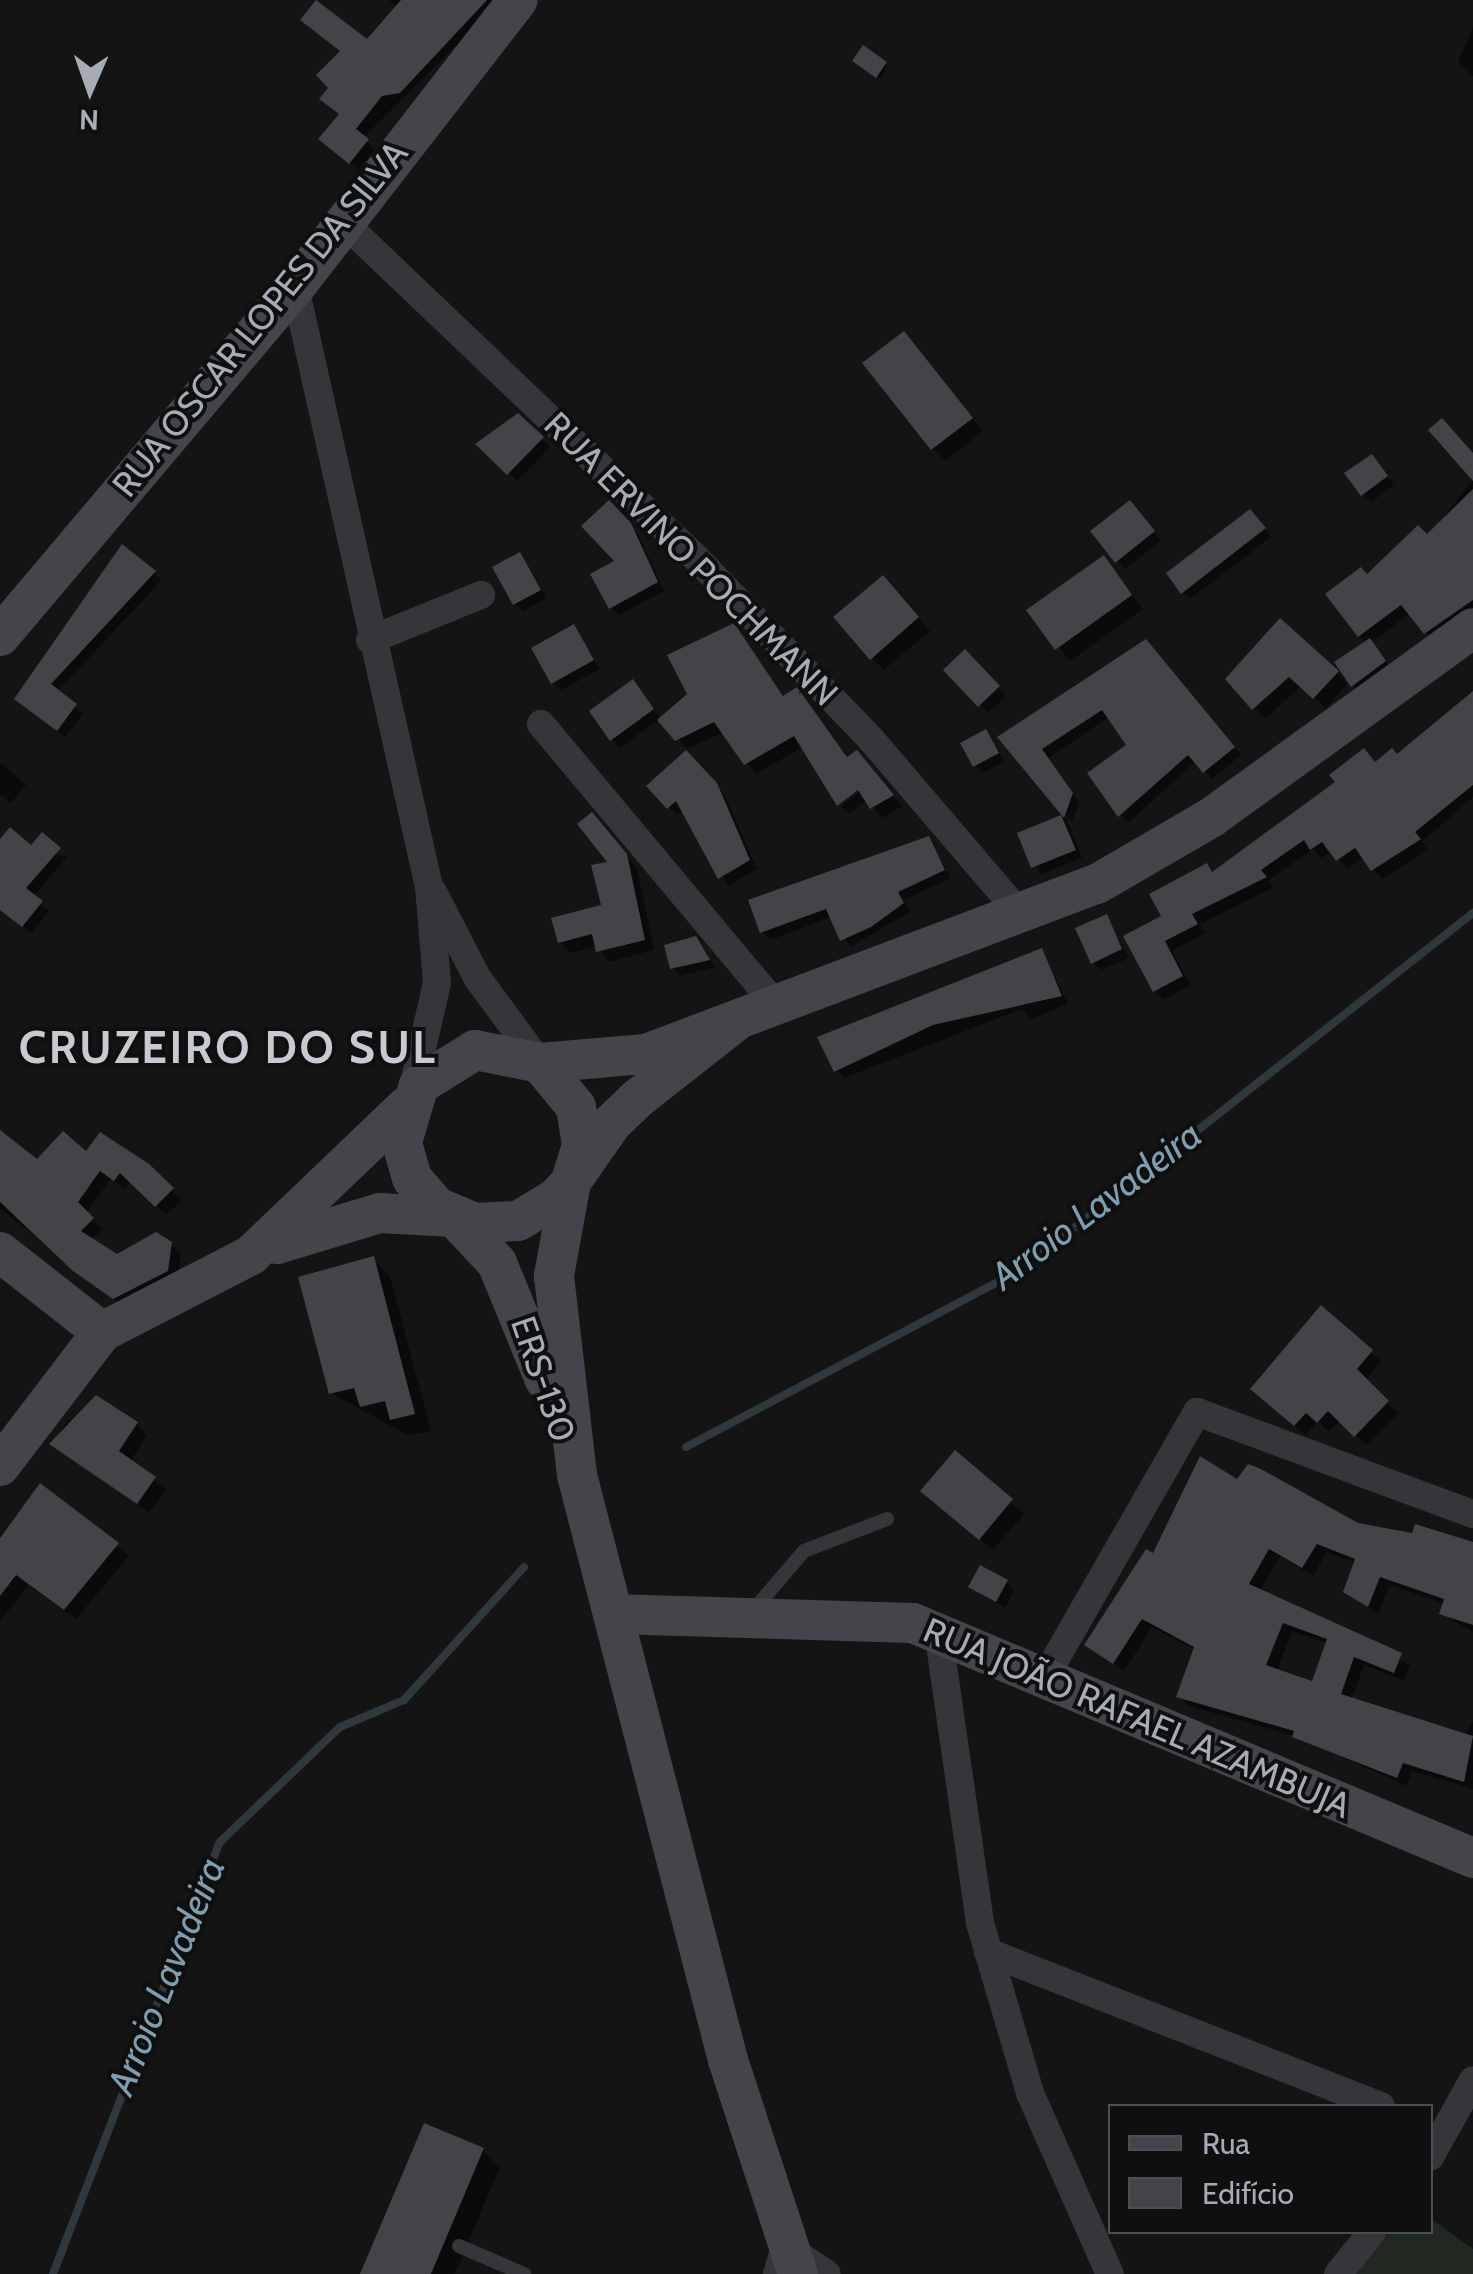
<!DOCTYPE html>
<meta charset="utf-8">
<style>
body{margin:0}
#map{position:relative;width:1473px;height:2274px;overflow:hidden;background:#141415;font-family:Cabin,sans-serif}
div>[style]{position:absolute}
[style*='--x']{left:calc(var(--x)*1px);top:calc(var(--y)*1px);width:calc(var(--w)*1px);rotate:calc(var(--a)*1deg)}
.green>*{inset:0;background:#202821}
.shadow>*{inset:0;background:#0007}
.stream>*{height:8px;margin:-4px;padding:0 4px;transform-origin:4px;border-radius:4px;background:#2e383d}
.building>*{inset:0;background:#434448}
.lane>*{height:14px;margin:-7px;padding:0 7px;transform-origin:7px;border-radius:7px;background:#35363a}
.street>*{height:28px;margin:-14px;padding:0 14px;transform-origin:14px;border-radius:14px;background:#35363a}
.secondary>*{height:40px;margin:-20px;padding:0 20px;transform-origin:20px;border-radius:20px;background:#43454a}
span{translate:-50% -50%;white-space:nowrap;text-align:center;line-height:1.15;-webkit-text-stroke:8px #0f0f10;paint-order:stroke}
.street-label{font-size:35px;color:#a6acb5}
.water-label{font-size:38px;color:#7f9dae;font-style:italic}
.district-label{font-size:45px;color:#c7cbd1;font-weight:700;letter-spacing:2.5px}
.legend{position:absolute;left:1108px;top:2104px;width:325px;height:130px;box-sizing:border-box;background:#0f0f10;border:2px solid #4b4e52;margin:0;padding:12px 18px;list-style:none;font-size:30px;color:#a6acb5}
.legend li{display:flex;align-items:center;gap:20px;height:50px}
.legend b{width:50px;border:2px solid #4b4e52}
.north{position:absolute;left:40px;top:40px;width:100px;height:100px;-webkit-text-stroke:8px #0f0f10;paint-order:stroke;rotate:182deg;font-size:28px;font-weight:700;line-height:40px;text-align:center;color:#a6acb5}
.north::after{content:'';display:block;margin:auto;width:35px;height:45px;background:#a6acb5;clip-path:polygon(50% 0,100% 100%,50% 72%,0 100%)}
</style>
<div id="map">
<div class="green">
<i style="clip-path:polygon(1431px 2219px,1473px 2249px,1473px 2274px,1355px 2274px,1388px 2232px,1430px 2232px)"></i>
</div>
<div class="shadow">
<i style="clip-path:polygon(389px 0,502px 0,363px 138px,375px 149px,358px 170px,330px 147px,341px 115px,331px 87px,342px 52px,367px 42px,398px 8px)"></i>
<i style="clip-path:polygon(1473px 27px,1473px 77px,1458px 62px)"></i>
<i style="clip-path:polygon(858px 64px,885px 64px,888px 67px,880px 79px)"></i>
<i style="clip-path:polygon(904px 334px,983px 431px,945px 461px,933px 449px)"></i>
<i style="clip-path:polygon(518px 416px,550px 447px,517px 481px,479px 444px)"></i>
<i style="clip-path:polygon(1379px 465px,1394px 485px,1371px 502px,1363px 494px)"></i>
<i style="clip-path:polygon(1473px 479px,1473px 614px,1434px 642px,1410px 613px,1371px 643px,1392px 670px,1361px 693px,1353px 685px,1367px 643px,1359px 636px,1367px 577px,1428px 538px)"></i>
<i style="clip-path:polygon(609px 503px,638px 534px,664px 591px,619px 615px,611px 607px,619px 562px)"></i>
<i style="clip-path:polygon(1137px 511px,1161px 541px,1125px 569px,1117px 561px)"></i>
<i style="clip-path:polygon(1257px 519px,1271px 537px,1190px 599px,1183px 592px)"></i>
<i style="clip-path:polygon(519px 555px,547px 598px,523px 611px,515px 604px)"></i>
<i style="clip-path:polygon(1103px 558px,1143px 609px,1070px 661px,1030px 611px)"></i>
<i style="clip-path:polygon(154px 573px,162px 580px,57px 692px,83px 714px,65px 737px,25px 706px)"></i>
<i style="clip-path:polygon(895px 591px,930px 631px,884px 670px,872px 658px)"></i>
<i style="clip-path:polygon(734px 626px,785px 698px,807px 701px,849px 759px,867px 763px,902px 806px,882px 818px,867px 800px,849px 814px,841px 806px,870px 784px,803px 747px,756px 774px,724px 732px,687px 749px,660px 719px,620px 748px,612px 740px,592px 712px,640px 690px,661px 719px,690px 695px)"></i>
<i style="clip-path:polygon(573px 627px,600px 669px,561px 690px,553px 682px)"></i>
<i style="clip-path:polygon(1153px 650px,1241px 755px,1212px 779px,1196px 761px,1128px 823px,1090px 773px,1130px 746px,1109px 717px,1048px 758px,1079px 802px,1072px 822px,1001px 738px)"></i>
<i style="clip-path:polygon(965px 653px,1006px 696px,988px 713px,947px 670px)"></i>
<i style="clip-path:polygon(1337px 673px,1348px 684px,1326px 708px,1301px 686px,1265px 719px,1228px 679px)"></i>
<i style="clip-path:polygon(1473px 690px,1473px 797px,1422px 842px,1428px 850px,1382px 879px,1364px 857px,1347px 869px,1332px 851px,1322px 858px,1313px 849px,1269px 880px,1274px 887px,1200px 924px,1205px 933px,1172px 951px,1191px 986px,1164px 999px,1155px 990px,1164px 917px,1206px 866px,1214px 874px,1398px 756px)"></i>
<i style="clip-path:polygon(985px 732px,1005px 761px,983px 773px,975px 765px)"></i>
<i style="clip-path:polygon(686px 754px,724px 794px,757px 869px,728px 886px,684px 809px,677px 815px,650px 786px)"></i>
<i style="clip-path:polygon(0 762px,26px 785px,11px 803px,0 794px)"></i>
<i style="clip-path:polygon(1065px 816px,1082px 858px,1041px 874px,1020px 834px)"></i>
<i style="clip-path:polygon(602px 826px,637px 868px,654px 950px,609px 962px,597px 946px,571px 953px,560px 942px,604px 906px,611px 863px)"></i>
<i style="clip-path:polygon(928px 838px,951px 878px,904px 900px,910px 912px,850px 947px,832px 917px,770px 940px,762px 932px)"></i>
<i style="clip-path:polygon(0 843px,67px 857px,33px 897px,49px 911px,31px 933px,0 907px)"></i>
<i style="clip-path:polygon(1106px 917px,1129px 958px,1101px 970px,1093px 962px)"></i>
<i style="clip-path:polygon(695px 939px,715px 967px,680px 976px,672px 968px)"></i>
<i style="clip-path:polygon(1042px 951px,1068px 1004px,1031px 1019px,1022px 1009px,844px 1078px,836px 1070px)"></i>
<i style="clip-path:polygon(0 1135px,38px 1162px,86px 1154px,147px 1166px,182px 1200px,166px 1215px,131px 1181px,125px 1189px,111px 1179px,86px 1213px,102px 1229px,91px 1240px,117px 1256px,170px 1244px,181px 1254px,177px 1281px,125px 1308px,0 1208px)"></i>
<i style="clip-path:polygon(373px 1259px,390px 1276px,431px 1431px,409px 1436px,331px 1393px)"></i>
<i style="clip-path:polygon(1371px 1352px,1381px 1362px,1365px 1381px,1398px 1413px,1366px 1445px,1340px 1420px,1329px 1432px,1318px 1421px,1306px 1435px,1263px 1399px)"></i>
<i style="clip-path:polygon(68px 1420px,136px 1424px,147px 1435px,130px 1462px,166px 1490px,149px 1513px,52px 1443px)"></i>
<i style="clip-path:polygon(955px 1454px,1024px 1514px,993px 1550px,936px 1503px)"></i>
<i style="clip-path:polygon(evenodd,1237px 1482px,1357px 1525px,1473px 1544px,1473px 1632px,1442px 1613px,1445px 1604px,1390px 1585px,1378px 1614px,1346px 1591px,1356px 1563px,1327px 1552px,1313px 1576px,1280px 1556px,1259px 1592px,1410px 1665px,1404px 1681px,1364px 1665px,1351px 1700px,1465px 1736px,1473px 1721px,1473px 1789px,1412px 1771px,1407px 1786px,1295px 1736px,1189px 1706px,1179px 1696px,1196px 1650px,1152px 1627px,1124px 1671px,1087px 1644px,1154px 1556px,1237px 1482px,1292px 1631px,1328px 1644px,1313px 1685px,1278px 1669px,1292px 1631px)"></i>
<i style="clip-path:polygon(40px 1486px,129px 1556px,76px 1619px,28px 1585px,0 1622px,0 1536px)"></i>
<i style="clip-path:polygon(1006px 1582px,1014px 1590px,1005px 1608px,971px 1586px)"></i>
<i style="clip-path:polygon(483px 2150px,500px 2167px,455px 2274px,363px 2274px)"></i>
</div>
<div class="stream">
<i style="--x:686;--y:1447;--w:380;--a:-27.9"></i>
<i style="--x:1022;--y:1269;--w:575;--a:-38.29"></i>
<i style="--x:53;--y:2274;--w:463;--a:-68.9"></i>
<i style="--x:220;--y:1842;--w:166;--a:-43.8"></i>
<i style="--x:340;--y:1727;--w:69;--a:-22.9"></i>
<i style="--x:404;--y:1700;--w:179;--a:-47.9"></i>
</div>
<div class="building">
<i style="clip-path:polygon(316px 0,367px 39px,401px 0,487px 0,400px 93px,382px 96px,356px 129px,369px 139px,349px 164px,318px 139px,339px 114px,319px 99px,328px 88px,316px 75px,340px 51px,300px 20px)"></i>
<i style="clip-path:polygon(863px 45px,887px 62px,876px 78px,852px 61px)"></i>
<i style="clip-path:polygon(904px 331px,973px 418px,931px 450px,862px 363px)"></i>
<i style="clip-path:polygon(518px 413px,544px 437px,507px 475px,475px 444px)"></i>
<i style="clip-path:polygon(1442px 418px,1473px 453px,1473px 481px,1428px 430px)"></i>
<i style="clip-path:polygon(1372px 454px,1388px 476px,1361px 496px,1344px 473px)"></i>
<i style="clip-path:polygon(1473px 489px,1473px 600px,1424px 634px,1401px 605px,1358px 637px,1325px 594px,1361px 567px,1367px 574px,1418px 525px,1427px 534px)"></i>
<i style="clip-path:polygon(609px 500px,631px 523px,658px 582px,609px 609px,590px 574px,614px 561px,581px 526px)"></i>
<i style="clip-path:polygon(1130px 500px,1155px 531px,1115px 563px,1090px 531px)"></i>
<i style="clip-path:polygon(1250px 509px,1266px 528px,1181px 594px,1166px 573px)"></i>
<i style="clip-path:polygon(122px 544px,156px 571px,51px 684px,77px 704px,57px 731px,14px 699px)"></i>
<i style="clip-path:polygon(520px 552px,541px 590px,513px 605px,492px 567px)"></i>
<i style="clip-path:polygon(1104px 555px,1132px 595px,1055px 650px,1026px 610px)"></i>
<i style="clip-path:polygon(883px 575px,919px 617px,870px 660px,833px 617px)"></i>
<i style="clip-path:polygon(1280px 618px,1339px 671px,1313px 699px,1289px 677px,1252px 710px,1225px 679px)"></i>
<i style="clip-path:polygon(734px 623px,783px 696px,797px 687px,847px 757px,857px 750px,894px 795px,870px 809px,858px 790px,837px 806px,794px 736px,744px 765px,714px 722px,675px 741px,657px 720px,687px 694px,667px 655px)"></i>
<i style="clip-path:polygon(574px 624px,594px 660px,551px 684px,531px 648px)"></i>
<i style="clip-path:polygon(1370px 638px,1386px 661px,1351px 687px,1334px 662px)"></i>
<i style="clip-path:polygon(1146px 639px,1235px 747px,1203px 773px,1188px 755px,1118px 817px,1087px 773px,1126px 745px,1102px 710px,1042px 749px,1073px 793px,1064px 818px,997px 737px)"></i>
<i style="clip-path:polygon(965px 649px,1000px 686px,978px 707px,943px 670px)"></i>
<i style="clip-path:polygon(633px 679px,654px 709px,610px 741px,589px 711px)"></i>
<i style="clip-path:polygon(1473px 691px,1473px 785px,1415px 832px,1421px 839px,1371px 871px,1355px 848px,1336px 861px,1322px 842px,1310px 850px,1304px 840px,1261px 870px,1267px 877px,1192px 914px,1198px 924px,1165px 941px,1183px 976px,1153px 992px,1123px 936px,1161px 916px,1149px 894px,1207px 863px,1212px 872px,1335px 782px,1329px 775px,1364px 748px,1375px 762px,1392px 748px,1397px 754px)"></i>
<i style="clip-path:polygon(986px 729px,999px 753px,973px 767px,960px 743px)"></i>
<i style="clip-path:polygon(686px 750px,717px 783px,750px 860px,718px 879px,676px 801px,667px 809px,646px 786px)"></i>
<i style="clip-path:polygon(592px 812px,627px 854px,645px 940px,596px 952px,592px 934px,558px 943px,551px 918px,601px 905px,591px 865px,607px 862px,577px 824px)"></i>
<i style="clip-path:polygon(1061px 815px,1076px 850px,1031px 868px,1017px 833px)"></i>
<i style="clip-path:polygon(10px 827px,31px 845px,42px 832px,61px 848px,26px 888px,43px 901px,22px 927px,0 910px,0 839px)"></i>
<i style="clip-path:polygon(929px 836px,945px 870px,898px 892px,904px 903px,871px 927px,840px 941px,826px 909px,760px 933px,748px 900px)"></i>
<i style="clip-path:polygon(1107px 914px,1122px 949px,1091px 964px,1075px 928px)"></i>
<i style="clip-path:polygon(696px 936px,710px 960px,670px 969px,664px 945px)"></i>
<i style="clip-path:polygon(1042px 948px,1062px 996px,933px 1025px,834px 1072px,817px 1037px)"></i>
<i style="clip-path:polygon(0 1130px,37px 1159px,63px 1131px,86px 1151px,100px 1132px,149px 1164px,174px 1188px,155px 1207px,120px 1173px,114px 1181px,100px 1171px,78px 1202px,94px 1218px,81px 1231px,117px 1254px,156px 1232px,172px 1242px,168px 1271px,113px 1299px,73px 1271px,0 1202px)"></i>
<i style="clip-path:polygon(374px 1256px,415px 1414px,390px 1420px,385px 1401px,360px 1407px,354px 1388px,329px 1394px,298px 1277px)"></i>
<i style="clip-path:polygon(1321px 1305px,1373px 1350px,1357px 1369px,1389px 1401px,1354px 1437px,1328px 1411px,1317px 1423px,1306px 1413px,1294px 1426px,1250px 1389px)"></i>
<i style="clip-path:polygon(96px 1395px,138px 1422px,119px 1451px,156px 1477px,137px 1504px,49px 1444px)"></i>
<i style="clip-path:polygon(955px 1450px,1013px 1499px,979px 1540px,920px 1491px)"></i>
<i style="clip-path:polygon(evenodd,1200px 1456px,1237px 1479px,1248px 1464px,1259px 1468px,1358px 1523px,1412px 1533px,1415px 1524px,1473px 1542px,1473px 1625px,1439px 1614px,1444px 1599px,1380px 1577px,1368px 1607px,1343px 1592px,1355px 1559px,1317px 1544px,1302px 1568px,1269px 1549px,1249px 1584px,1402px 1653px,1394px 1673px,1354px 1657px,1341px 1694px,1473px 1736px,1464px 1782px,1403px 1763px,1397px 1778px,1292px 1737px,1294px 1731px,1176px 1697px,1194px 1647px,1142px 1619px,1113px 1664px,1084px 1645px,1146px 1549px,1153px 1553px,1200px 1456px,1283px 1623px,1327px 1639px,1312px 1681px,1266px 1665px,1283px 1623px)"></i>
<i style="clip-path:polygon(40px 1483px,119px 1543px,64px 1610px,16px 1575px,0 1596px,0 1538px)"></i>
<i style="clip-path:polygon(980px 1565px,1008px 1580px,996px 1602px,968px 1587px)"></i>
<i style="clip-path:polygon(424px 2123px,484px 2148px,431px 2274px,360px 2274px)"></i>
</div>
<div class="lane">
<i style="--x:750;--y:1614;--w:83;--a:-49.4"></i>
<i style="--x:804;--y:1551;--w:89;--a:-21.1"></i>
<i style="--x:459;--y:2246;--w:71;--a:23.3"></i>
</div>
<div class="street">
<i style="--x:340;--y:219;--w:494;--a:43.6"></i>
<i style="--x:698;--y:560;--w:248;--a:46"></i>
<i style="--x:870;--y:738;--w:235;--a:49.5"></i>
<i style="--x:295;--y:287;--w:615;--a:77.41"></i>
<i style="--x:429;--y:887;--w:96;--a:85.2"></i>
<i style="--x:437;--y:983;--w:112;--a:102.9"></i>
<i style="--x:370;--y:640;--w:120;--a:-22.1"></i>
<i style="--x:541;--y:724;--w:366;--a:50.1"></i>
<i style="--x:433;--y:892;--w:98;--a:62.7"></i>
<i style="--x:478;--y:979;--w:104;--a:53.6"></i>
<i style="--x:938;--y:1631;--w:295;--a:81.8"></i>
<i style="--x:980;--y:1923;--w:177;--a:73.6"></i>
<i style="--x:1030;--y:2093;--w:198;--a:66.2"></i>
<i style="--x:1044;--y:1679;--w:308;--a:-60.2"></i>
<i style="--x:1197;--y:1412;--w:294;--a:20.3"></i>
<i style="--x:988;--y:1952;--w:422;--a:21.4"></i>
<i style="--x:1430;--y:2157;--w:88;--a:-60.8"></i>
<i style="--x:777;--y:2274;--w:29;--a:-74"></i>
<i style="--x:785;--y:2246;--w:50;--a:33.7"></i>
<i style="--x:1338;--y:2274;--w:54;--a:-51"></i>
</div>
<div class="secondary">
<i style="--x:0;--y:636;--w:457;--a:-49.8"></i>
<i style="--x:295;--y:287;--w:363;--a:-52.2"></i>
<i style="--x:735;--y:1022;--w:123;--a:141.9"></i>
<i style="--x:638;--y:1098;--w:36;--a:136"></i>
<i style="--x:612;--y:1123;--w:72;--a:124.8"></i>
<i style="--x:571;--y:1182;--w:22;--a:133"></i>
<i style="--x:556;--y:1198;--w:44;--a:148.8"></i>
<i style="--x:518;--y:1221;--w:43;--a:177.3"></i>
<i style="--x:475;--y:1223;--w:41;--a:-157.2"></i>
<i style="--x:437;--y:1207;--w:38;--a:-131"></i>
<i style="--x:412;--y:1178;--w:37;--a:-106"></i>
<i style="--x:402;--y:1142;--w:59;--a:-73.4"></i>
<i style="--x:419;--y:1085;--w:66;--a:-32"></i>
<i style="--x:475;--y:1050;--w:66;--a:11.3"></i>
<i style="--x:540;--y:1063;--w:57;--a:50.7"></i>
<i style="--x:576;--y:1107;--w:38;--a:81"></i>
<i style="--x:582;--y:1145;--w:39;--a:107"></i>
<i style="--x:571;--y:1182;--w:96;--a:100.3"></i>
<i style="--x:554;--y:1276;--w:200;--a:83.4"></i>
<i style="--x:577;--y:1475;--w:604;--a:75.53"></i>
<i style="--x:728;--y:2060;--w:225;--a:71.9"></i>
<i style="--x:540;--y:1063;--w:106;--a:-4.9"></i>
<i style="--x:646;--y:1054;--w:482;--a:-20.7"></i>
<i style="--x:1097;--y:884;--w:133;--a:-30.2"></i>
<i style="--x:1212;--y:817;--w:322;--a:-35.9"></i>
<i style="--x:277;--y:1244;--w:108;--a:-16.8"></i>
<i style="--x:380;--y:1213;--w:74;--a:3.1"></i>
<i style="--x:454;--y:1217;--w:63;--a:46.9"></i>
<i style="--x:497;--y:1263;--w:126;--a:67.7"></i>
<i style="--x:0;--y:1252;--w:130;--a:38.1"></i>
<i style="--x:0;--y:1466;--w:168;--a:-52.7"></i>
<i style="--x:102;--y:1332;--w:168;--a:-27.3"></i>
<i style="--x:251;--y:1255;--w:217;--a:-43.7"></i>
<i style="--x:613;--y:1614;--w:300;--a:1.7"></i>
<i style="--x:913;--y:1623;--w:607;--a:22.77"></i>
</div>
<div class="street-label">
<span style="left:260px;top:319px;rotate:-51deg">RUA OSCAR LOPES DA SILVA</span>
<span style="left:691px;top:559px;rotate:45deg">RUA ERVINO POCHMANN</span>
<span style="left:543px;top:1379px;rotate:71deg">ERS-130</span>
<span style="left:1137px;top:1718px;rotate:23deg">RUA JOÃO RAFAEL AZAMBUJA</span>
</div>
<div class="water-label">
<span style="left:1096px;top:1205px;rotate:-37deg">Arroio Lavadeira</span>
<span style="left:166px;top:1976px;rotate:-68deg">Arroio Lavadeira</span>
</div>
<div class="district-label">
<span style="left:228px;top:1048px">CRUZEIRO DO SUL</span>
</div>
<ul class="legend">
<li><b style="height:12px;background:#43454a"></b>Rua</li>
<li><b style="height:28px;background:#434448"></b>Edifício</li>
</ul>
<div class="north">N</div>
</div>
